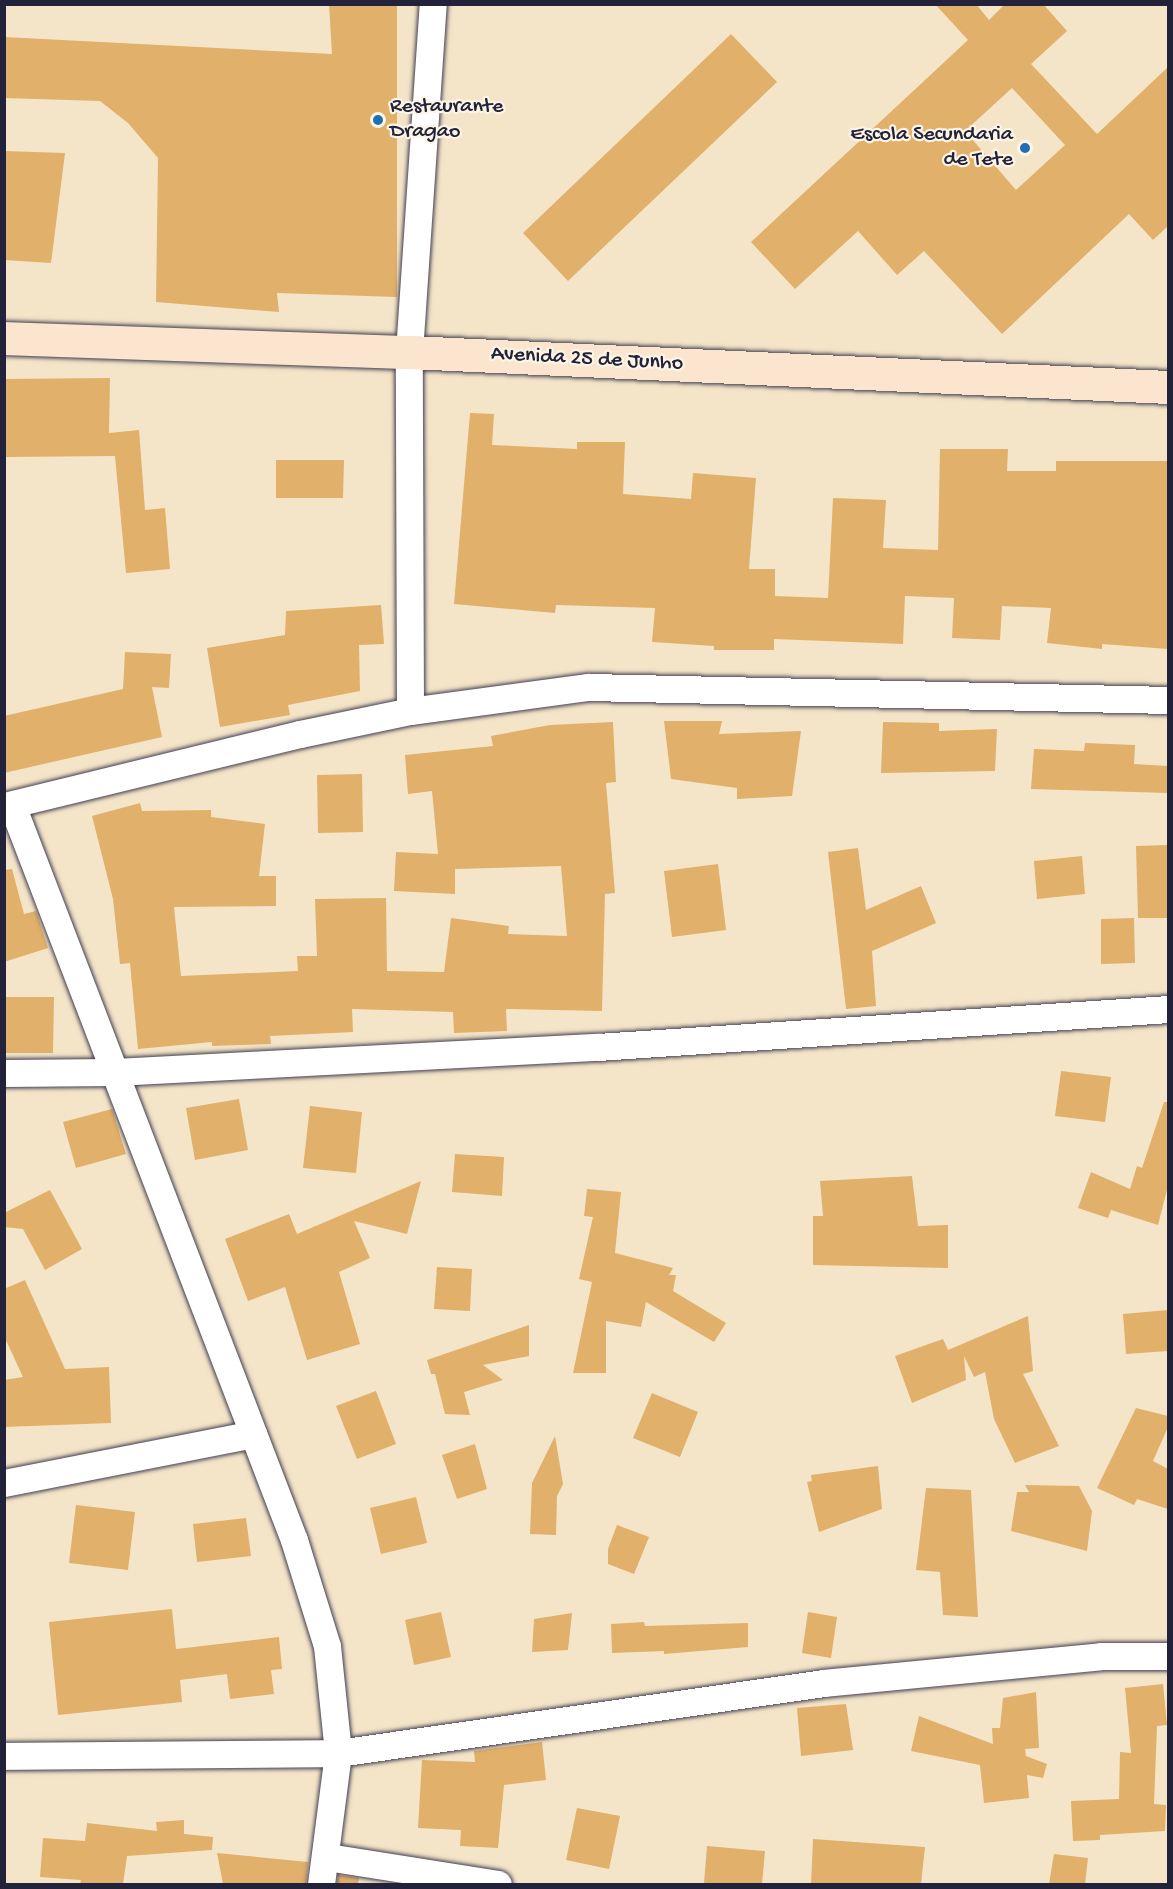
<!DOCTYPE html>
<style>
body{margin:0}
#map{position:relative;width:1173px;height:1889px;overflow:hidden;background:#f4e5c9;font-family:"Gochi Hand",sans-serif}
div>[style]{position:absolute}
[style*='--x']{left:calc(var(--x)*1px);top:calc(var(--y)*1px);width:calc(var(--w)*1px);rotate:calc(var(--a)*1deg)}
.building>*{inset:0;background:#e1b06a}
.roads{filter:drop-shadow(0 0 2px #423f50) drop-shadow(0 0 2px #423f50)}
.street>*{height:27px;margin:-13.5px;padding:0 13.5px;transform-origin:13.5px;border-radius:13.5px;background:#fff}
.secondary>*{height:33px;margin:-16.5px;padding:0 16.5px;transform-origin:16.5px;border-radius:16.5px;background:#fbe5cf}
.dots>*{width:16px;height:16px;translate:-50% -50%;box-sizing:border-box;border:3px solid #fcf5e5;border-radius:50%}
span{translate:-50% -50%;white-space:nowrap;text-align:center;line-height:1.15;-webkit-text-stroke:4.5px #fcf5e5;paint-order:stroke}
.poi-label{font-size:22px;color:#22223b}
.left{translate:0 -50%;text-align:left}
.right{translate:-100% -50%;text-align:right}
.street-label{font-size:22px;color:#22223b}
.frame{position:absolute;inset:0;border:6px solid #22223b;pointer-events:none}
</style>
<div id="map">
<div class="building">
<i style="clip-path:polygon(329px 4px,397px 4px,397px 297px,277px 293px,279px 312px,156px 302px,158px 158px,128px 123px,100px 101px,4px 98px,4px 37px,332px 54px)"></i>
<i style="clip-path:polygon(evenodd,935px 4px,976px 4px,989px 20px,1005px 4px,1043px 4px,1067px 31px,1031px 64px,1097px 134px,1168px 67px,1168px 226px,1153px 240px,1129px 214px,1002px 334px,924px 251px,897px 275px,858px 231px,795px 289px,751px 242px,968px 40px,935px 4px,1012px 88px,1065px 145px,1016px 190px,965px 131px,1012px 88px)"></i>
<i style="clip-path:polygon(731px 34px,777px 82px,568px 281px,523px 233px)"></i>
<i style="clip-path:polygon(4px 151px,65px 153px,51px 263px,4px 260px)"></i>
<i style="clip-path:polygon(110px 378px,109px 433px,139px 430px,145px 510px,165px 508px,170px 569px,126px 573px,115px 456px,4px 457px,4px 379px)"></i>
<i style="clip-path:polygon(470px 413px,494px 414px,492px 445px,577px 449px,577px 442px,625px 442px,623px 494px,691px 499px,693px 473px,756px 478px,749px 569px,775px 569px,775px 596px,828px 598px,833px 498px,886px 500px,883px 548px,938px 550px,940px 449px,1008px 449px,1007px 471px,1056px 471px,1056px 461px,1168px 461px,1168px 649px,1102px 644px,1102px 649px,1047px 643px,1051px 608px,1002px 606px,1000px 640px,952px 638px,954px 598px,905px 596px,903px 644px,774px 639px,774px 650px,714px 650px,714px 646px,652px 642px,655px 608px,556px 605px,555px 613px,454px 604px)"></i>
<i style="clip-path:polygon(276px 460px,344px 460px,343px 498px,276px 498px)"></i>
<i style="clip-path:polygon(381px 605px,384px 644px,359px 645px,360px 691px,288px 705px,290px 715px,220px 727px,207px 648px,285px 635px,286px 611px)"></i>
<i style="clip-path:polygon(125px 652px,171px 654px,169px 688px,152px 687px,162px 737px,4px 773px,4px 716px,123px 689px)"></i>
<i style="clip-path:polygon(664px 721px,722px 721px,719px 734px,801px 731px,792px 796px,737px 799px,737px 788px,671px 779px)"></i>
<i style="clip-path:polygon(613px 722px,616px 782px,606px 783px,615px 893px,605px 894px,602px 1011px,506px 1009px,507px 1031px,454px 1033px,453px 1012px,352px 1009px,353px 1032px,270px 1036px,271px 1044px,212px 1046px,212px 1042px,138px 1049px,130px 963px,120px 964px,113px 899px,92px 816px,140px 803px,142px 811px,211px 810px,211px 817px,265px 824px,259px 876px,276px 876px,276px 906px,174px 907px,181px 976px,298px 971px,297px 956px,317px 956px,315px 899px,386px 898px,387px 971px,444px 972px,451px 918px,509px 926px,508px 934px,567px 936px,561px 866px,455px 869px,455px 894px,394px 891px,396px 852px,438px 854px,432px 791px,408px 794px,405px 755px,493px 746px,491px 736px,550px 725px)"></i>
<i style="clip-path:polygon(883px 722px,939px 723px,939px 731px,997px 729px,995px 771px,881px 773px)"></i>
<i style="clip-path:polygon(1085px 743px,1135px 745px,1134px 764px,1168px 766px,1168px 793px,1031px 789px,1034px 749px,1084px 751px)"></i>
<i style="clip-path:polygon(362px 774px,363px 832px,318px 833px,317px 775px)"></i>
<i style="clip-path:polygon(1168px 845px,1168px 918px,1138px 918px,1136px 846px)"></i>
<i style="clip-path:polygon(858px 848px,866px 910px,921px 886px,936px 923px,872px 951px,876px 1006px,846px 1009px,828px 852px)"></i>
<i style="clip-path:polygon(1082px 856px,1085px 894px,1037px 899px,1034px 861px)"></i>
<i style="clip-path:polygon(718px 864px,726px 930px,672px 937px,664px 871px)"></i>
<i style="clip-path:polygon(12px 869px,24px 914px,36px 911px,48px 948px,4px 962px,4px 870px)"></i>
<i style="clip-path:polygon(1134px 918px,1135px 963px,1101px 964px,1101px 919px)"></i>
<i style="clip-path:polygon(4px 997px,54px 997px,53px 1053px,4px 1053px)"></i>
<i style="clip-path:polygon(1061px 1071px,1111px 1077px,1105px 1122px,1055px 1116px)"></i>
<i style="clip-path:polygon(239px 1099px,248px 1150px,195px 1160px,186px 1108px)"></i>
<i style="clip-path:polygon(1164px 1102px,1168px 1102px,1168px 1186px,1158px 1225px,1111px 1210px,1108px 1218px,1078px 1208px,1091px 1172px,1130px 1189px,1137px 1166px,1142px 1168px)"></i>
<i style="clip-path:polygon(310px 1106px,362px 1112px,356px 1173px,303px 1168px)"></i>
<i style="clip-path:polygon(112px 1109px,126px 1154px,76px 1168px,63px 1122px)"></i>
<i style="clip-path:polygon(455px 1154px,504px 1157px,502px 1196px,452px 1192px)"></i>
<i style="clip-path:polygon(912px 1176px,918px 1226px,948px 1225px,948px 1268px,813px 1265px,813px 1216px,823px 1216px,820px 1181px)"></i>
<i style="clip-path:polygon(421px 1181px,407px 1234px,354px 1221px,370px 1258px,339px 1272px,360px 1344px,307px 1360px,285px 1287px,248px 1301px,225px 1239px,289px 1214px,297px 1234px)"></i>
<i style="clip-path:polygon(587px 1189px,621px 1192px,615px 1253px,673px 1268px,669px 1275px,676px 1275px,673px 1291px,726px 1323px,714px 1342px,646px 1302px,641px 1327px,606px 1321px,606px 1373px,573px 1373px,592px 1282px,579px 1279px,593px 1217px,584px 1216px)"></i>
<i style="clip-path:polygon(50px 1190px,82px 1249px,45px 1270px,23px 1229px,4px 1227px,4px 1213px)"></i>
<i style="clip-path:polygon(437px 1267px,472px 1269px,470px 1311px,434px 1309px)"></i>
<i style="clip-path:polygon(25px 1280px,65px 1369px,109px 1367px,111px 1423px,4px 1427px,4px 1380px,23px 1377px,4px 1336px,4px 1289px)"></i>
<i style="clip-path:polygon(1168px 1310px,1168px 1351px,1126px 1354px,1123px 1314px)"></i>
<i style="clip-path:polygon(1028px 1316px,1033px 1371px,1023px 1374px,1059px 1446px,1015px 1463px,994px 1419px,985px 1372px,974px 1377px,964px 1356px,966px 1380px,912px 1403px,895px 1356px,943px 1339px,948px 1350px)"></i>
<i style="clip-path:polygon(529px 1325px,529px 1356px,483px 1365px,503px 1380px,464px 1392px,470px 1415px,445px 1414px,435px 1374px,431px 1374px,427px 1360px)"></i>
<i style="clip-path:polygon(376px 1391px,396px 1444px,357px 1459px,336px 1406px)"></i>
<i style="clip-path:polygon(652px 1393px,698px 1412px,680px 1457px,633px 1438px)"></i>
<i style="clip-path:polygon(1136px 1408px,1168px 1416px,1168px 1427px,1153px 1461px,1168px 1469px,1168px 1509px,1137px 1499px,1134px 1505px,1097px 1488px)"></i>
<i style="clip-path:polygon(555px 1436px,563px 1484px,557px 1496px,556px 1535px,530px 1534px,532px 1483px)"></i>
<i style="clip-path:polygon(475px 1444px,487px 1489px,457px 1499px,442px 1455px)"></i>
<i style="clip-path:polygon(878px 1466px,882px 1509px,819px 1532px,807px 1482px,812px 1481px,811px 1475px)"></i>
<i style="clip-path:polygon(1025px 1485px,1079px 1486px,1092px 1511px,1087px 1551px,1011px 1531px,1017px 1492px,1029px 1492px)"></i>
<i style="clip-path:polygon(926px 1488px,971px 1490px,978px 1617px,943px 1615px,940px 1572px,916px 1570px)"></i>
<i style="clip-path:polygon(416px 1497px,427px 1543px,381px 1554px,370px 1508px)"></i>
<i style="clip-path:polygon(76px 1505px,135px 1512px,128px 1570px,69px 1563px)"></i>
<i style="clip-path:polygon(246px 1518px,251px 1556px,197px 1562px,193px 1524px)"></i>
<i style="clip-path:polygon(617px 1525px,649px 1537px,634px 1574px,608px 1564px,608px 1549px)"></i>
<i style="clip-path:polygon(172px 1609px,176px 1649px,279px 1637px,282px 1669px,271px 1670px,274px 1694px,230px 1699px,227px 1674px,180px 1680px,182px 1702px,58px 1715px,49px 1622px)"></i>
<i style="clip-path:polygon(441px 1612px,451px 1657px,414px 1665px,405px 1620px)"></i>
<i style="clip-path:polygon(808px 1612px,837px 1617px,831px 1658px,802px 1653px)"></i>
<i style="clip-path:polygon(572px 1613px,568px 1650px,532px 1652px,534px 1619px)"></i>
<i style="clip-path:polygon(644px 1622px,645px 1626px,748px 1623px,748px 1647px,664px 1654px,664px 1651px,612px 1653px,611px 1624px)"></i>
<i style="clip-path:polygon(1163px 1684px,1167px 1725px,1157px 1726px,1154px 1804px,1166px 1805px,1165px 1831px,1100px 1835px,1100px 1840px,1073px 1841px,1071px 1801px,1119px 1799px,1120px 1752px,1131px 1753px,1125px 1688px)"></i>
<i style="clip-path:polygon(1036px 1692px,1039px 1748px,1025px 1749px,1026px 1756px,1047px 1764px,1043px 1778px,1027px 1775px,1029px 1798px,984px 1803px,980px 1765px,911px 1751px,919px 1716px,993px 1744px,992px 1728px,1000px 1728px,1003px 1698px)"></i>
<i style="clip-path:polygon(846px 1704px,853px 1750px,801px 1756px,797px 1708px)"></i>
<i style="clip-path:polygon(542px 1742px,546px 1780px,504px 1785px,498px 1848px,460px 1846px,461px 1830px,418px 1828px,422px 1760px,475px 1762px,474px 1751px)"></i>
<i style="clip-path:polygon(577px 1808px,620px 1816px,609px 1869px,566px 1860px)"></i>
<i style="clip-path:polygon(184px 1820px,184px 1834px,213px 1837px,212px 1850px,127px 1856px,123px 1884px,80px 1884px,81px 1880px,40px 1877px,43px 1838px,85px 1841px,87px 1823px,157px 1831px,156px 1822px)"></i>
<i style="clip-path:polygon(813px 1839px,925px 1847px,921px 1884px,811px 1884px)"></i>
<i style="clip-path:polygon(707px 1846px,765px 1851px,762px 1884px,704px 1883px)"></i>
<i style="clip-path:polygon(217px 1853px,308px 1862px,306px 1884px,223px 1884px)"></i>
<i style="clip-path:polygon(1054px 1854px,1088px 1858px,1085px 1884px,1049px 1884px)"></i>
<i style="clip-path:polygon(338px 1875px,359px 1878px,358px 1884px,337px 1884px)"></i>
</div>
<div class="roads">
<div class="street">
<i style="--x:410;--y:711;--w:359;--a:-90.2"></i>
<i style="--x:409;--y:352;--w:349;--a:-86.1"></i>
<i style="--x:12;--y:805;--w:787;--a:69.01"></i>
<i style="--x:294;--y:1540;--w:111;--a:72.7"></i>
<i style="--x:327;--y:1646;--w:108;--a:84.1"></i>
<i style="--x:338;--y:1753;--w:132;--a:97.4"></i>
<i style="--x:4;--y:806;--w:305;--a:-13.7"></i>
<i style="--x:300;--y:734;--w:112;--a:-11.8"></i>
<i style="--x:410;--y:711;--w:180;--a:-7.7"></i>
<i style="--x:588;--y:687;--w:580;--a:1.28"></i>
<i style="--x:4;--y:1073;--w:110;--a:-0.5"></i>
<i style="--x:114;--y:1072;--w:485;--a:-3"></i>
<i style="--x:598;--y:1047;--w:571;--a:-3.81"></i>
<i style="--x:4;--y:1483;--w:254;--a:-11.1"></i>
<i style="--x:4;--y:1756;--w:334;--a:-0.5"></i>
<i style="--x:338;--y:1753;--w:490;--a:-8.2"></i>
<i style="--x:823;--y:1683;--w:279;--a:-5.5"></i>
<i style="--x:1101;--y:1656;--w:67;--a:0"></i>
<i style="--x:327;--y:1857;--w:173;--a:9"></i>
</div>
<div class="secondary">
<i style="--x:4;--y:338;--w:405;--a:2"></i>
<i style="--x:409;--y:352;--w:760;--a:2.64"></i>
</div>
</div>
<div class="dots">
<i style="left:378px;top:120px;background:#1f6fb2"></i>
<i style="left:1025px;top:148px;background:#1f6fb2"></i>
</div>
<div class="poi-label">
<span class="left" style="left:390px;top:120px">Restaurante<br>Dragao</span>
<span class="right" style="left:1013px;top:148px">Escola Secundaria<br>de Tete</span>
</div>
<div class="street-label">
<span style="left:587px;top:360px;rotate:3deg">Avenida 25 de Junho</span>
</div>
<div class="frame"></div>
</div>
